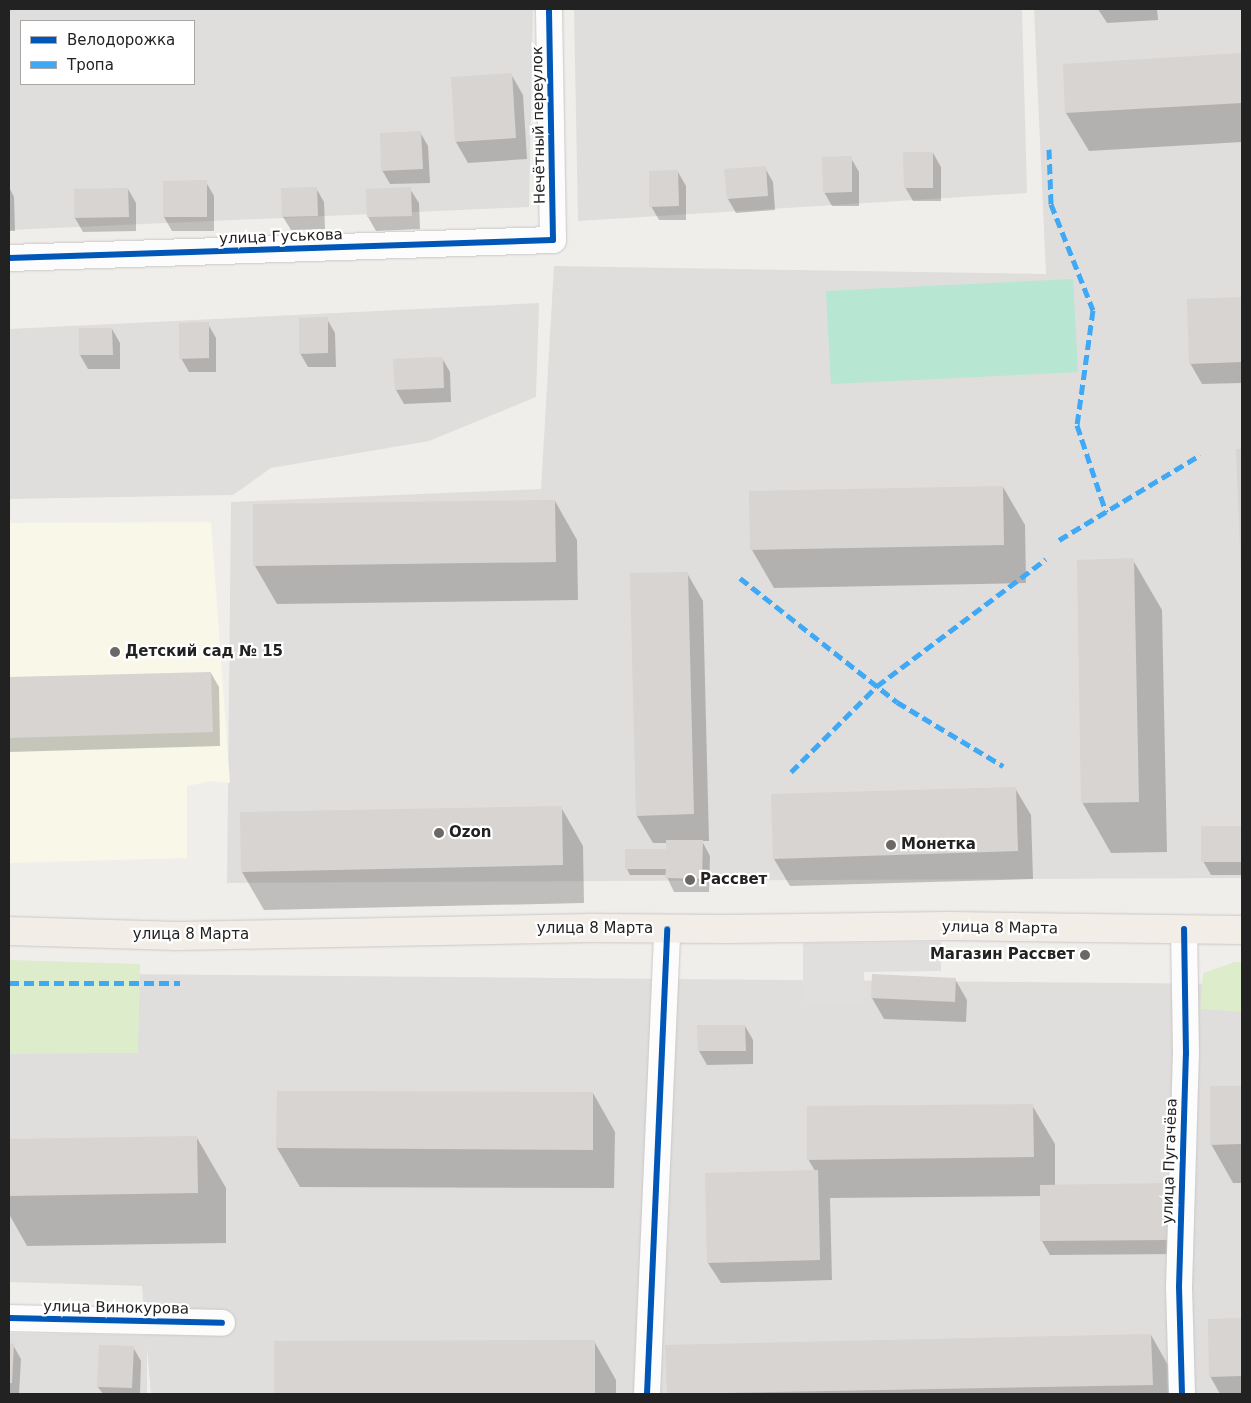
<!DOCTYPE html>
<meta charset="utf-8">
<style>
body{margin:0}
#map{position:relative;width:1251px;height:1403px;overflow:hidden;background:#f0eeeb;font-family:"DejaVu Sans",sans-serif}
div>[style]{position:absolute}
[style*='--x']{left:calc(var(--x)*1px);top:calc(var(--y)*1px);width:calc(var(--w)*1px);rotate:calc(var(--a)*1deg)}
.residential>*{inset:0;background:#dfdedc}
.education>*{inset:0;background:#f8f7e8}
.grass>*{inset:0;background:#ddeccb}
.pitch>*{inset:0;background:#b7e6d2}
.parking>*{inset:0;background:#e0dfde}
.shadow>*{inset:0;background:#0003}
.building>*{inset:0;background:#d7d4d2}
.roads{filter:drop-shadow(0 0 1px #c9c8c7) drop-shadow(0 0 1px #c9c8c7)}
.minor>*{height:26px;margin:-13px;padding:0 13px;transform-origin:13px;border-radius:13px;background:#fdfcfc}
.primary>*{height:28px;margin:-14px;padding:0 14px;transform-origin:14px;border-radius:14px;background:#f3ede7}
.quiet>*{height:5px;margin-top:-2.5px;transform-origin:0;background:repeating-linear-gradient(90deg,#3fa9f5 0 10px,transparent 0 15px)}
.cycleway>*{height:6px;margin:-3px;padding:0 3px;transform-origin:3px;border-radius:3px;background:#0057b8}
.dots>*{width:14px;height:14px;translate:-50% -50%;box-sizing:border-box;border:2px solid #fff;border-radius:50%}
span{translate:-50% -50%;white-space:nowrap;text-align:center;line-height:1.15;-webkit-text-stroke:4.5px #fff;paint-order:stroke}
.street-label{font-size:15px;color:#222}
.poi-label{font-size:15px;color:#222;font-weight:700}
.left{translate:0 -50%;text-align:left}
.right{translate:-100% -50%;text-align:right}
.frame{position:absolute;inset:0;border:10px solid #222;pointer-events:none}
.legend{position:absolute;left:20px;top:20px;width:175px;height:65px;box-sizing:border-box;background:#fff;border:1px solid #a7a7a7;margin:0;padding:6px 9px;list-style:none;font-size:15px;color:#222}
.legend li{display:flex;align-items:center;gap:10px;height:25px}
.legend b{width:25px;border:1px solid #a7a7a7}
</style>
<div id="map">
<div class="residential">
<i style="clip-path:polygon(evenodd,9px 9px,533px 9px,529px 207px,9px 230px,9px 9px,21px 21px,194px 21px,194px 84px,21px 84px,21px 21px)"></i>
<i style="clip-path:polygon(574px 9px,1022px 9px,1027px 193px,578px 221px)"></i>
<i style="clip-path:polygon(1034px 9px,1242px 9px,1242px 878px,227px 883px,231px 502px,541px 489px,554px 266px,1046px 274px)"></i>
<i style="clip-path:polygon(539px 303px,536px 397px,429px 441px,271px 468px,233px 495px,9px 499px,9px 329px)"></i>
<i style="clip-path:polygon(9px 973px,1242px 984px,1242px 1394px,151px 1394px,147px 1348px,147px 1394px,9px 1394px,9px 1333px,146px 1335px,142px 1286px,9px 1282px)"></i>
</div>
<div class="education">
<i style="clip-path:polygon(211px 522px,230px 783px,211px 781px,187px 786px,187px 858px,9px 863px,9px 523px)"></i>
</div>
<div class="grass">
<i style="clip-path:polygon(9px 960px,140px 964px,138px 1053px,9px 1054px)"></i>
<i style="clip-path:polygon(1235px 962px,1242px 962px,1242px 1012px,1200px 1009px,1203px 973px)"></i>
</div>
<div class="pitch">
<i style="clip-path:polygon(1073px 279px,1078px 372px,831px 384px,826px 291px)"></i>
</div>
<div class="parking">
<i style="clip-path:polygon(941px 942px,941px 971px,864px 972px,865px 1003px,803px 1003px,803px 943px)"></i>
</div>
<div class="shadow">
<i style="clip-path:polygon(1098px 9px,1157px 9px,1158px 20px,1107px 23px)"></i>
<i style="clip-path:polygon(1242px 54px,1242px 142px,1089px 151px,1066px 113px,1064px 65px)"></i>
<i style="clip-path:polygon(511px 74px,523px 95px,527px 159px,468px 163px,456px 142px,453px 78px)"></i>
<i style="clip-path:polygon(420px 132px,428px 146px,430px 183px,390px 184px,382px 170px)"></i>
<i style="clip-path:polygon(933px 153px,941px 167px,941px 201px,913px 201px,905px 187px)"></i>
<i style="clip-path:polygon(851px 158px,859px 172px,859px 206px,832px 206px,824px 192px)"></i>
<i style="clip-path:polygon(765px 168px,773px 182px,775px 210px,736px 213px,728px 199px)"></i>
<i style="clip-path:polygon(678px 172px,686px 186px,686px 220px,659px 220px,651px 206px)"></i>
<i style="clip-path:polygon(206px 182px,214px 196px,214px 231px,172px 231px,164px 217px)"></i>
<i style="clip-path:polygon(9px 187px,14px 197px,15px 231px,9px 231px)"></i>
<i style="clip-path:polygon(316px 188px,324px 202px,325px 229px,291px 230px,283px 217px)"></i>
<i style="clip-path:polygon(128px 189px,136px 203px,136px 231px,83px 232px,75px 218px)"></i>
<i style="clip-path:polygon(410px 189px,419px 203px,420px 229px,376px 231px,368px 217px)"></i>
<i style="clip-path:polygon(1242px 299px,1242px 383px,1202px 384px,1190px 363px,1189px 300px)"></i>
<i style="clip-path:polygon(327px 319px,335px 333px,336px 367px,308px 367px,300px 353px)"></i>
<i style="clip-path:polygon(208px 324px,216px 338px,216px 372px,189px 372px,181px 358px)"></i>
<i style="clip-path:polygon(112px 329px,120px 343px,120px 369px,88px 369px,80px 355px)"></i>
<i style="clip-path:polygon(442px 358px,450px 372px,451px 402px,404px 404px,396px 390px)"></i>
<i style="clip-path:polygon(1238px 450px,1242px 450px,1242px 582px)"></i>
<i style="clip-path:polygon(1003px 487px,1025px 525px,1026px 583px,774px 588px,752px 550px,751px 492px)"></i>
<i style="clip-path:polygon(555px 501px,577px 540px,578px 600px,277px 604px,255px 566px)"></i>
<i style="clip-path:polygon(1133px 560px,1162px 610px,1167px 852px,1111px 853px,1082px 802px)"></i>
<i style="clip-path:polygon(687px 573px,703px 601px,709px 841px,702px 841px,710px 856px,709px 892px,674px 892px,666px 875px,630px 875px,627px 869px,667px 853px,667px 843px,653px 843px,637px 816px)"></i>
<i style="clip-path:polygon(211px 673px,219px 687px,220px 746px,9px 752px,9px 679px)"></i>
<i style="clip-path:polygon(1015px 788px,1031px 815px,1033px 879px,790px 886px,774px 859px)"></i>
<i style="clip-path:polygon(561px 807px,583px 846px,584px 903px,264px 910px,242px 872px)"></i>
<i style="clip-path:polygon(1242px 827px,1242px 875px,1211px 875px,1203px 861px,1202px 828px)"></i>
<i style="clip-path:polygon(955px 979px,967px 1000px,966px 1022px,884px 1019px,872px 998px)"></i>
<i style="clip-path:polygon(745px 1026px,753px 1040px,753px 1064px,707px 1065px,699px 1051px)"></i>
<i style="clip-path:polygon(1211px 1087px,1242px 1087px,1242px 1183px,1233px 1183px,1211px 1144px)"></i>
<i style="clip-path:polygon(278px 1092px,593px 1093px,615px 1132px,614px 1188px,300px 1187px,277px 1148px)"></i>
<i style="clip-path:polygon(1032px 1105px,1055px 1144px,1055px 1186px,1170px 1185px,1179px 1254px,1050px 1255px,1042px 1241px,1041px 1196px,830px 1198px,832px 1280px,721px 1283px,708px 1263px,815px 1171px,808px 1159px)"></i>
<i style="clip-path:polygon(197px 1138px,226px 1188px,226px 1243px,27px 1246px,9px 1214px,9px 1140px)"></i>
<i style="clip-path:polygon(1242px 1319px,1242px 1394px,1220px 1394px,1210px 1376px,1209px 1320px)"></i>
<i style="clip-path:polygon(1151px 1335px,1173px 1374px,1173px 1394px,668px 1394px,667px 1347px)"></i>
<i style="clip-path:polygon(594px 1341px,616px 1380px,616px 1394px,275px 1394px,275px 1342px)"></i>
<i style="clip-path:polygon(9px 1345px,13px 1345px,21px 1359px,19px 1394px,9px 1394px)"></i>
<i style="clip-path:polygon(133px 1347px,141px 1361px,140px 1394px,103px 1394px,98px 1387px)"></i>
</div>
<div class="building">
<i style="clip-path:polygon(1242px 53px,1242px 103px,1065px 113px,1063px 64px)"></i>
<i style="clip-path:polygon(512px 73px,516px 138px,455px 142px,451px 77px)"></i>
<i style="clip-path:polygon(421px 131px,423px 169px,381px 171px,380px 133px)"></i>
<i style="clip-path:polygon(903px 152px,933px 152px,933px 188px,904px 188px)"></i>
<i style="clip-path:polygon(852px 156px,852px 192px,823px 193px,822px 157px)"></i>
<i style="clip-path:polygon(766px 166px,768px 196px,727px 199px,724px 169px)"></i>
<i style="clip-path:polygon(678px 170px,679px 206px,649px 207px,649px 171px)"></i>
<i style="clip-path:polygon(207px 180px,207px 217px,163px 217px,163px 181px)"></i>
<i style="clip-path:polygon(317px 187px,318px 216px,282px 217px,281px 188px)"></i>
<i style="clip-path:polygon(411px 187px,412px 216px,367px 217px,366px 189px)"></i>
<i style="clip-path:polygon(128px 188px,129px 217px,74px 218px,74px 189px)"></i>
<i style="clip-path:polygon(1242px 297px,1242px 362px,1189px 364px,1187px 299px)"></i>
<i style="clip-path:polygon(328px 317px,328px 353px,299px 354px,299px 318px)"></i>
<i style="clip-path:polygon(209px 322px,209px 358px,179px 359px,179px 323px)"></i>
<i style="clip-path:polygon(79px 328px,112px 328px,113px 355px,79px 355px)"></i>
<i style="clip-path:polygon(443px 357px,444px 388px,395px 390px,393px 359px)"></i>
<i style="clip-path:polygon(1236px 449px,1242px 449px,1242px 572px,1241px 572px)"></i>
<i style="clip-path:polygon(1003px 486px,1004px 545px,750px 550px,749px 491px)"></i>
<i style="clip-path:polygon(555px 500px,556px 562px,253px 566px,253px 504px)"></i>
<i style="clip-path:polygon(1134px 558px,1139px 802px,1081px 803px,1077px 560px)"></i>
<i style="clip-path:polygon(688px 572px,694px 814px,636px 816px,630px 573px)"></i>
<i style="clip-path:polygon(211px 672px,213px 732px,9px 738px,9px 677px)"></i>
<i style="clip-path:polygon(1016px 787px,1018px 851px,773px 859px,771px 794px)"></i>
<i style="clip-path:polygon(562px 806px,563px 865px,241px 872px,240px 812px)"></i>
<i style="clip-path:polygon(1201px 826px,1242px 826px,1242px 862px,1201px 862px)"></i>
<i style="clip-path:polygon(666px 840px,703px 840px,702px 879px,665px 878px,666px 869px,625px 869px,625px 849px,666px 849px)"></i>
<i style="clip-path:polygon(872px 974px,956px 978px,955px 1002px,871px 998px)"></i>
<i style="clip-path:polygon(697px 1025px,745px 1025px,746px 1051px,698px 1051px)"></i>
<i style="clip-path:polygon(1210px 1086px,1242px 1086px,1242px 1144px,1210px 1145px)"></i>
<i style="clip-path:polygon(277px 1091px,593px 1092px,593px 1150px,276px 1148px)"></i>
<i style="clip-path:polygon(1033px 1104px,1034px 1157px,807px 1160px,807px 1106px)"></i>
<i style="clip-path:polygon(197px 1136px,198px 1193px,9px 1196px,9px 1139px)"></i>
<i style="clip-path:polygon(818px 1170px,820px 1260px,707px 1263px,705px 1173px)"></i>
<i style="clip-path:polygon(1171px 1183px,1171px 1240px,1040px 1241px,1040px 1185px)"></i>
<i style="clip-path:polygon(1242px 1318px,1242px 1376px,1209px 1377px,1208px 1319px)"></i>
<i style="clip-path:polygon(1151px 1334px,1153px 1385px,667px 1394px,665px 1345px)"></i>
<i style="clip-path:polygon(595px 1340px,595px 1394px,274px 1394px,274px 1341px)"></i>
<i style="clip-path:polygon(9px 1343px,14px 1344px,12px 1383px,9px 1383px)"></i>
<i style="clip-path:polygon(99px 1345px,134px 1346px,132px 1388px,97px 1387px)"></i>
</div>
<div class="roads">
<div class="minor">
<i style="--x:9;--y:258;--w:544;--a:-1.9"></i>
<i style="--x:553;--y:240;--w:231;--a:-91"></i>
<i style="--x:9;--y:1318;--w:213;--a:1.3"></i>
<i style="--x:647;--y:1394;--w:465;--a:-87.5"></i>
<i style="--x:1182;--y:1394;--w:107;--a:-91.6"></i>
<i style="--x:1179;--y:1287;--w:233;--a:-88.3"></i>
<i style="--x:1186;--y:1054;--w:125;--a:-90.9"></i>
</div>
<div class="primary">
<i style="--x:9;--y:931;--w:169;--a:1.7"></i>
<i style="--x:178;--y:936;--w:413;--a:-1.1"></i>
<i style="--x:591;--y:928;--w:136;--a:0.4"></i>
<i style="--x:727;--y:929;--w:221;--a:-0.8"></i>
<i style="--x:948;--y:926;--w:294;--a:0.8"></i>
</div>
</div>
<div class="quiet">
<i style="--x:1049;--y:149;--w:55;--a:87.9"></i>
<i style="--x:1051;--y:204;--w:114;--a:68.4"></i>
<i style="--x:1093;--y:310;--w:116;--a:97.9"></i>
<i style="--x:1077;--y:425;--w:92;--a:71.6"></i>
<i style="--x:1059;--y:540;--w:165;--a:-31.1"></i>
<i style="--x:740;--y:578;--w:200;--a:38.3"></i>
<i style="--x:897;--y:702;--w:124;--a:31.1"></i>
<i style="--x:791;--y:772;--w:122;--a:-45"></i>
<i style="--x:877;--y:686;--w:211;--a:-36.9"></i>
<i style="--x:9;--y:983;--w:171;--a:0"></i>
</div>
<div class="cycleway">
<i style="--x:9;--y:258;--w:544;--a:-1.9"></i>
<i style="--x:553;--y:240;--w:231;--a:-91"></i>
<i style="--x:9;--y:1318;--w:213;--a:1.3"></i>
<i style="--x:647;--y:1394;--w:465;--a:-87.5"></i>
<i style="--x:1182;--y:1394;--w:107;--a:-91.6"></i>
<i style="--x:1179;--y:1287;--w:233;--a:-88.3"></i>
<i style="--x:1186;--y:1054;--w:125;--a:-90.9"></i>
</div>
<div class="dots">
<i style="left:115px;top:652px;background:#6a6968"></i>
<i style="left:439px;top:833px;background:#6a6968"></i>
<i style="left:891px;top:845px;background:#6a6968"></i>
<i style="left:690px;top:880px;background:#6a6968"></i>
<i style="left:1085px;top:955px;background:#6a6968"></i>
</div>
<div class="street-label">
<span style="left:539px;top:125px;rotate:-91deg">Нечётный переулок</span>
<span style="left:281px;top:237px;rotate:-2deg">улица Гуськова</span>
<span style="left:1000px;top:928px;rotate:1deg">улица 8 Марта</span>
<span style="left:595px;top:929px">улица 8 Марта</span>
<span style="left:191px;top:935px">улица 8 Марта</span>
<span style="left:1170px;top:1161px;rotate:-88deg">улица Пугачёва</span>
<span style="left:116px;top:1308px;rotate:1deg">улица Винокурова</span>
</div>
<div class="poi-label">
<span class="left" style="left:125px;top:652px">Детский сад № 15</span>
<span class="left" style="left:449px;top:833px">Ozon</span>
<span class="left" style="left:901px;top:845px">Монетка</span>
<span class="left" style="left:700px;top:880px">Рассвет</span>
<span class="right" style="left:1075px;top:955px">Магазин Рассвет</span>
</div>
<div class="frame"></div>
<ul class="legend">
<li><b style="height:6px;background:#0057b8"></b>Велодорожка</li>
<li><b style="height:6px;background:#3fa9f5"></b>Тропа</li>
</ul>
</div>
